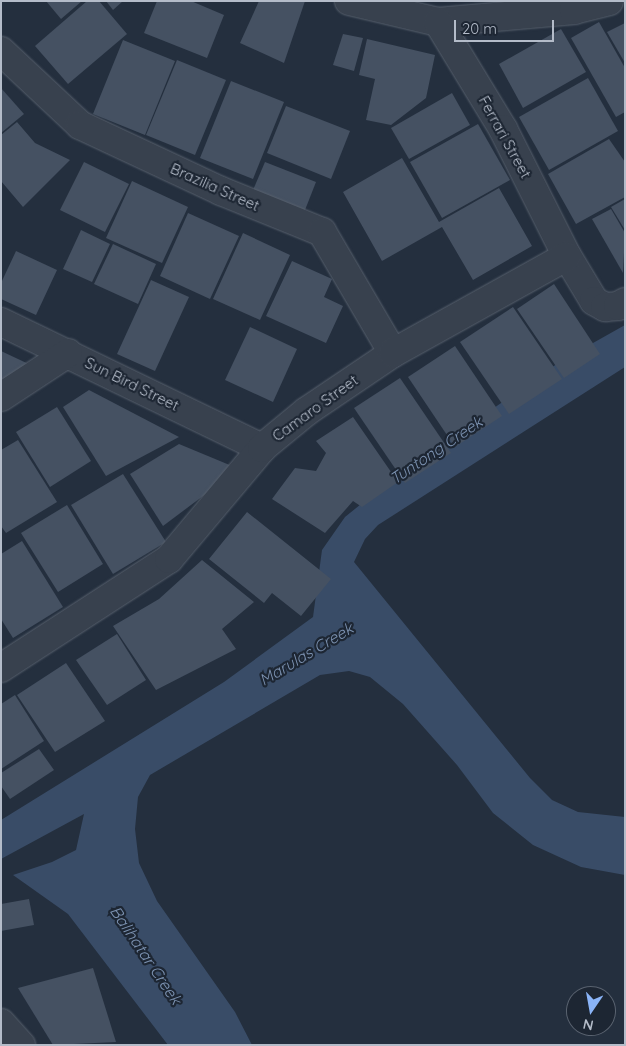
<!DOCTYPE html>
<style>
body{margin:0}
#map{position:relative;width:626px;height:1046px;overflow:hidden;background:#242f3e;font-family:Quicksand,sans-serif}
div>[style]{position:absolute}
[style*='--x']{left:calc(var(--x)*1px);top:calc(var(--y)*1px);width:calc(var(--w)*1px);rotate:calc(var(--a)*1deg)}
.water>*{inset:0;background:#394c67}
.building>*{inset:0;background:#455162}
.roads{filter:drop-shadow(0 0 1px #565f6c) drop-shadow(0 0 1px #565f6c)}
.minor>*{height:28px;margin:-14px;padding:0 14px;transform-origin:14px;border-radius:14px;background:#38414e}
span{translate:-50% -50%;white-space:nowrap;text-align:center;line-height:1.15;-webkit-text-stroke:4.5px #1d2633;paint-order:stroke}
.street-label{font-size:15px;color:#b4bcc9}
.water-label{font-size:16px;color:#7c92b1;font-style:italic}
.frame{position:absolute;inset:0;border:2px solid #b4bcc9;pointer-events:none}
.north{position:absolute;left:566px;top:986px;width:50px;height:50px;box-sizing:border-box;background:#1d2633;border:1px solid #59626f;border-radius:50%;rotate:192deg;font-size:14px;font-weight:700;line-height:20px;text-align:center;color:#b4bcc9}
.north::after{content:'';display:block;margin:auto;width:18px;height:22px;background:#8ab4f8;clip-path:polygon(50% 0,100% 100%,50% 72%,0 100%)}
.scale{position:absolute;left:454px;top:20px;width:100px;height:22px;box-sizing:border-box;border:2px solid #b4bcc9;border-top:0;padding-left:6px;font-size:15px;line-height:18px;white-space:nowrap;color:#b4bcc9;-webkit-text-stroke:4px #1d2633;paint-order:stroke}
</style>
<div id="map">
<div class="water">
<i style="clip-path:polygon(625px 325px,625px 367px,378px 525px,365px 539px,354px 562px,530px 778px,552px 800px,578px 812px,625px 817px,625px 875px,581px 867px,533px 845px,493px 813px,457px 765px,403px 704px,370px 677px,349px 671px,320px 675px,150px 775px,138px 797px,135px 829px,139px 863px,157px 901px,235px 1012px,252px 1045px,168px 1045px,68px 914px,13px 875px,52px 862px,76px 850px,84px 814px,1px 859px,1px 820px,224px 682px,313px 617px,322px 550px,345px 517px,387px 483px,561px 361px)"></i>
</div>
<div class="building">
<i style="clip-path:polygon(46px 1px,82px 1px,61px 19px)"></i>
<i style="clip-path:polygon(87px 1px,99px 1px,127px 34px,68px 84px,35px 46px)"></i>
<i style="clip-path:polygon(106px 1px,123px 1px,113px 10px)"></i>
<i style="clip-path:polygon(157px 1px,191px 1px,224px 15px,207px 58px,144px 33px)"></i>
<i style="clip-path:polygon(259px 1px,305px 1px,284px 63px,240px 43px)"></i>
<i style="clip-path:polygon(599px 22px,625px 68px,625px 112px,616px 117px,571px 38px)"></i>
<i style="clip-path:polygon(625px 23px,625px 63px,607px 32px)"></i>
<i style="clip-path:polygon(561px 29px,586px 72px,523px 108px,499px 64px)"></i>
<i style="clip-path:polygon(343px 34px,363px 38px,354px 71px,333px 65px)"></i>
<i style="clip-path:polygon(367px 39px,435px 55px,426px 98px,391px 125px,366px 120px,375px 79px,359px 75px)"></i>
<i style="clip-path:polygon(123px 40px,175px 61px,145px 135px,93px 114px)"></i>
<i style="clip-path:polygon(177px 60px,226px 80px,195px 155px,146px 135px)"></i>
<i style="clip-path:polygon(588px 78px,618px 131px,549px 170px,519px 117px)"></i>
<i style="clip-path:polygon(231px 81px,284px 102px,253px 179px,200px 158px)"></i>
<i style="clip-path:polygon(1px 88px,24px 114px,1px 133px)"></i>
<i style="clip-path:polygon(452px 93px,470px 125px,409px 159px,391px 128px)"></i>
<i style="clip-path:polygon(286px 106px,350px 131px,331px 179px,267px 153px)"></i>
<i style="clip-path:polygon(17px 122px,35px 143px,70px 160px,23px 207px,1px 181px,1px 135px)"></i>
<i style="clip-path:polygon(478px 124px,510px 180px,442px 218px,410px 162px)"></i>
<i style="clip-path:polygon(609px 139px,625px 162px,625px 197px,576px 224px,548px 174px)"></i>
<i style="clip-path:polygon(402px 158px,439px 222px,499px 188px,532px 246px,473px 280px,442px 227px,382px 261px,343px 192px)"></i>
<i style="clip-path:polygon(84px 162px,129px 184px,105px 232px,60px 210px)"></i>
<i style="clip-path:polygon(265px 162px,316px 182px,305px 210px,253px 190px)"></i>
<i style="clip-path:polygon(132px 181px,188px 207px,162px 263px,106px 238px)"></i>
<i style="clip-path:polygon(625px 199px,625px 230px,611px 207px)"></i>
<i style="clip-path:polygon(611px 209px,625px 233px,623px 273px,592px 219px)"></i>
<i style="clip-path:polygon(188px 213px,239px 236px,210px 299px,160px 276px)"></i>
<i style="clip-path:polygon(81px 230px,110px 244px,92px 282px,63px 269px)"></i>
<i style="clip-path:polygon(243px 233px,290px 255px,260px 320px,213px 299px)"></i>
<i style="clip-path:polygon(113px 244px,156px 264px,138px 304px,94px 284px)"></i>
<i style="clip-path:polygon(16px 251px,57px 270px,36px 315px,1px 299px,1px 283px)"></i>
<i style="clip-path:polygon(292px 261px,332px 279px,324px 297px,343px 306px,326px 343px,266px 316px)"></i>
<i style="clip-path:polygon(151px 280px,189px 297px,155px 371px,117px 354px)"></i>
<i style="clip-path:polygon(554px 284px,600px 354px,564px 378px,517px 309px)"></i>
<i style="clip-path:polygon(513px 307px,562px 379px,509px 414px,460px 342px)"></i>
<i style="clip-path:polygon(250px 327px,297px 349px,273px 402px,225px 380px)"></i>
<i style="clip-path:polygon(455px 346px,502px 416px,455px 447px,408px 377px)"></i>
<i style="clip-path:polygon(1px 351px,35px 367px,1px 386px)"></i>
<i style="clip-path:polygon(400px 378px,451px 453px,405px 483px,354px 408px)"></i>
<i style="clip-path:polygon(89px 390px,179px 437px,106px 476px,63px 407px)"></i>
<i style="clip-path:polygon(57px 407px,91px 461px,50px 487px,16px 432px)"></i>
<i style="clip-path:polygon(353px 417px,398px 482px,362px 507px,353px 501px,325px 533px,272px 499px,295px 468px,316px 471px,326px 453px,316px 441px)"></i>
<i style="clip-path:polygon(18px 440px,57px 502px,6px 533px,1px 526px,1px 450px)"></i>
<i style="clip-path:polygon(179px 444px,232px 466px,211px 490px,163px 526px,130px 474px)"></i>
<i style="clip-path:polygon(123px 474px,166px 542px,113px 574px,71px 505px)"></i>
<i style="clip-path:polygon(67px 505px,103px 564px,58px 592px,21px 533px)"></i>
<i style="clip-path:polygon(247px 512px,331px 579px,301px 616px,272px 593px,264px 603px,209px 559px)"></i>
<i style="clip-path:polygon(22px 541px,63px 607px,13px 638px,1px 619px,1px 554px)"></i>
<i style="clip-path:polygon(202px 560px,254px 602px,222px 629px,236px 649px,156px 690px,113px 626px,159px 599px)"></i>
<i style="clip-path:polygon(117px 634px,146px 680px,107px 705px,76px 660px)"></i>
<i style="clip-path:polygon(66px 663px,105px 721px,55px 752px,17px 695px)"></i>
<i style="clip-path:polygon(15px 695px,44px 741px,1px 769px,1px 704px)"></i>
<i style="clip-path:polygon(39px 749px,54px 770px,10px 799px,1px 786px,1px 773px)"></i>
<i style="clip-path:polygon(29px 899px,34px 925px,1px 931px,1px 904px)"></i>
<i style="clip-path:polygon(93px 968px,116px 1042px,53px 1045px,18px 988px)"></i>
</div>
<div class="roads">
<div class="minor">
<i style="--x:349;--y:1;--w:91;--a:13.3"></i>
<i style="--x:438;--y:22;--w:137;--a:-5"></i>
<i style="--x:574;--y:10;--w:36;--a:-14"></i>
<i style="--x:438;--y:22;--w:125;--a:58.7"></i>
<i style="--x:503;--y:129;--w:142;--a:63.3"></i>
<i style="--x:567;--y:256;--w:52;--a:59"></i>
<i style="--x:594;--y:301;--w:13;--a:29"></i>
<i style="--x:605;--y:307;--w:13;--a:-4"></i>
<i style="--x:618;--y:306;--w:8;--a:-30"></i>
<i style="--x:1;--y:51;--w:108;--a:43.1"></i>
<i style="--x:80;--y:125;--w:156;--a:25.1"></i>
<i style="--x:221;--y:191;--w:109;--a:22.1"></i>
<i style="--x:322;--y:232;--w:140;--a:59.6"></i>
<i style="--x:1;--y:322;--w:290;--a:25.8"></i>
<i style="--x:1;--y:397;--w:80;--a:-33.3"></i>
<i style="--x:1;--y:668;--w:200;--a:-33"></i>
<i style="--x:169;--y:559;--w:145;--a:-50"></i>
<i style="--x:262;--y:448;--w:58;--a:-39.4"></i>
<i style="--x:307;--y:411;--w:104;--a:-34"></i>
<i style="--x:393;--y:353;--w:199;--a:-29.1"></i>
<i style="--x:1;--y:1023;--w:30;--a:48"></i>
</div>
</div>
<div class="street-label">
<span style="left:505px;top:137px;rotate:61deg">Ferrari Street</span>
<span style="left:215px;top:187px;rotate:24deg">Brazilia Street</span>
<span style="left:132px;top:384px;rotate:26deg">Sun Bird Street</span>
<span style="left:315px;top:408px;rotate:-36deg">Camaro Street</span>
</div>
<div class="water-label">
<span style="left:436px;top:450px;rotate:-34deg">Tuntong Creek</span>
<span style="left:306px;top:654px;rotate:-31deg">Marulas Creek</span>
<span style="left:146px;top:955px;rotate:56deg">Balihatar Creek</span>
</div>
<div class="frame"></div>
<div class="north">N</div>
<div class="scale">20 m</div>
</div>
